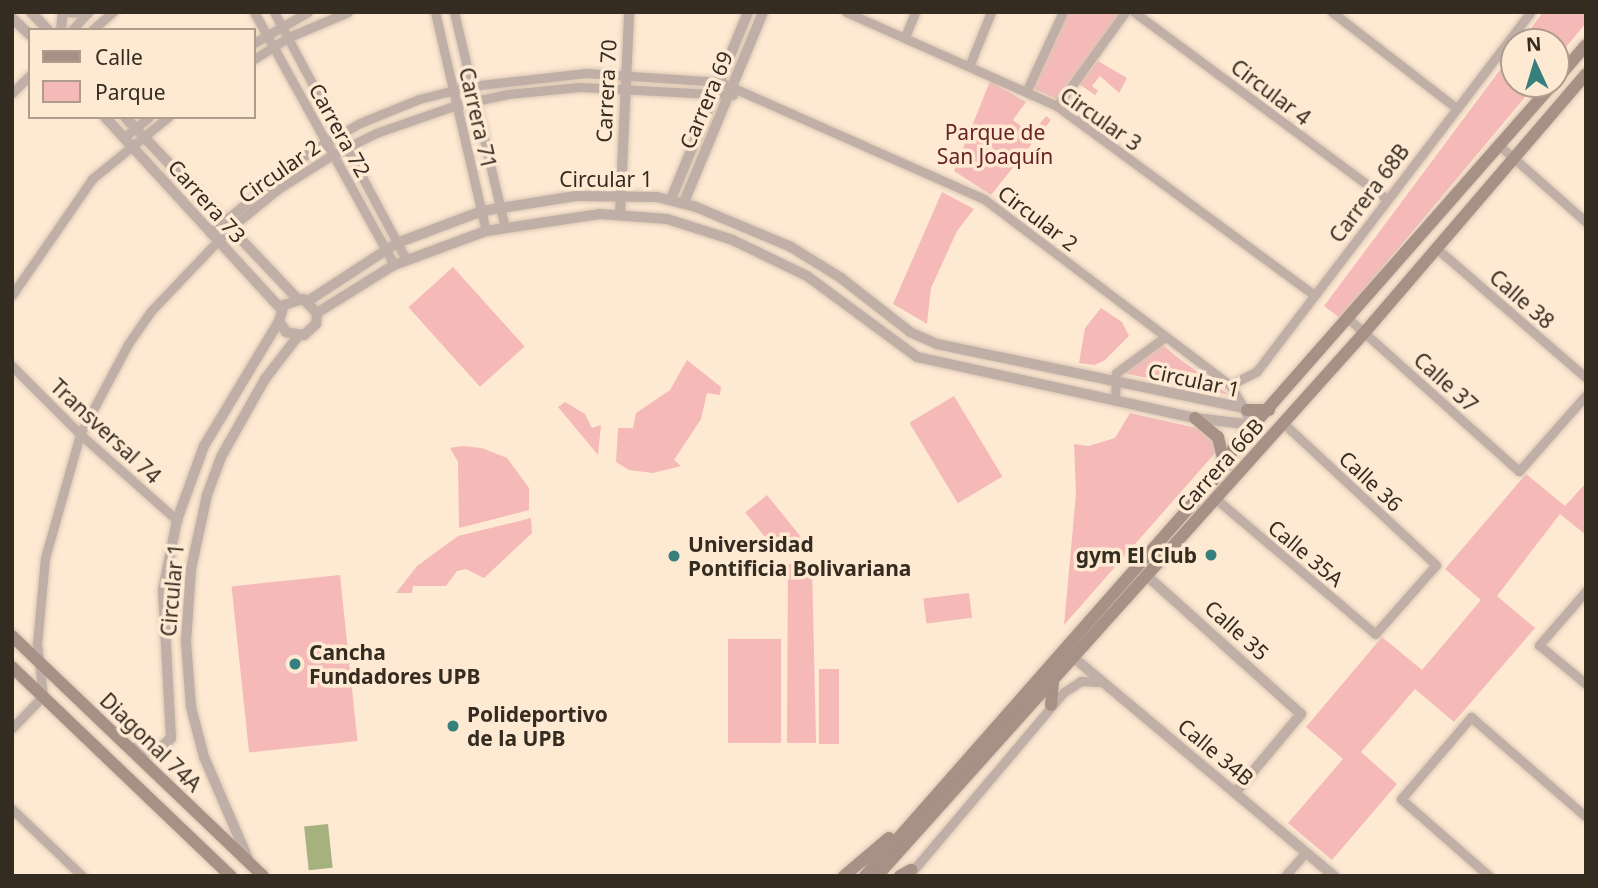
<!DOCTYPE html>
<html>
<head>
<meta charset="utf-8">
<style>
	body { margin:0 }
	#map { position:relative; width:1598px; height:888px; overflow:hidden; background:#fee9d3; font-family:"Noto Sans",sans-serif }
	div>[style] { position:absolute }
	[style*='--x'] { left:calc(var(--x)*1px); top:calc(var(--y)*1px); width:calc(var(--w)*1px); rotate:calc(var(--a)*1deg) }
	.green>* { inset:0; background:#f5bab8; transform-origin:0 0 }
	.water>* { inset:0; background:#a5b27e; transform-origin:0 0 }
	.roads { filter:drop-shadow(0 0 2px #dac7b3) drop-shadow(0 0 2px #dac7b3) }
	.minor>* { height:9px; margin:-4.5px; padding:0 4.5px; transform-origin:4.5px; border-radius:4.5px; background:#bfafa7 }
	.tertiary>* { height:10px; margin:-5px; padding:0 5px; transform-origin:5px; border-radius:5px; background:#bfafa7 }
	.secondary>* { height:12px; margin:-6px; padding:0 6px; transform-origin:6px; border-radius:6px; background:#a79086 }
	.dots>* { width:19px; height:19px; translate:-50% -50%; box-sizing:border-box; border:4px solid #fee9d3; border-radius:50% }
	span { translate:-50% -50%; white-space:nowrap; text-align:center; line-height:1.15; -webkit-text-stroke:7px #fee9d3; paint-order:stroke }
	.street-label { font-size:21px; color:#352c21 }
	.park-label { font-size:21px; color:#692226 }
	.poi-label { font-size:21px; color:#352c21; font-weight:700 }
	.left { translate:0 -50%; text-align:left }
	.right { translate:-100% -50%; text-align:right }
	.frame { position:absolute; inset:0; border:14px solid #352c21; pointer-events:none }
	.legend { position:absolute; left:28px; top:28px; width:228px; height:91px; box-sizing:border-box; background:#fee9d3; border:2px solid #ae9d8c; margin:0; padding:9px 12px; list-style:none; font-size:21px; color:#352c21 }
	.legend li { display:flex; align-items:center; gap:14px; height:35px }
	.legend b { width:35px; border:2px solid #ae9d8c }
	.north { position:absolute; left:1500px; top:28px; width:70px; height:70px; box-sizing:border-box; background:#fee9d3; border:2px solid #ae9d8c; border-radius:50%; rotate:356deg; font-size:19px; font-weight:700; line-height:28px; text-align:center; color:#352c21 }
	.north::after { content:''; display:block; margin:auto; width:24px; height:32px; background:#377f7d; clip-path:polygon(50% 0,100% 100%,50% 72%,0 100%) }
</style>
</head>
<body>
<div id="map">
	<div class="green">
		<div style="clip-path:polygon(1067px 12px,1120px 12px,1057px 99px,1031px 88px)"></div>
		<div style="clip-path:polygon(1543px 12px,1586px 12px,1586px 23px,1556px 59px,1556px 42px,1521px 42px)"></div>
		<div style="clip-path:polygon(1514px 51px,1514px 84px,1536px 84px,1340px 318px,1324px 306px)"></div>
		<div style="clip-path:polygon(1098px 61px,1127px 78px,1119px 93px,1100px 76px,1092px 86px,1098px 91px,1095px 95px,1079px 84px)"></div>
		<div style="clip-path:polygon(990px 81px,1026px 102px,1013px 120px,1031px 134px,1046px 116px,1051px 120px,991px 195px,954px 171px)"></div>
		<div style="clip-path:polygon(942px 192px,974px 209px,957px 231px,931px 288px,927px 324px,893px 304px)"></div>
		<div style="left:453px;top:267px;width:107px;height:60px;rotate:48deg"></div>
		<div style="clip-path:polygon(1101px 308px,1122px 322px,1129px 336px,1105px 360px,1095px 365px,1079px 363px,1085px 328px)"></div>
		<div style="clip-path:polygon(1163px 345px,1177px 357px,1229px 395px,1123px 373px)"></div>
		<div style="clip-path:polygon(687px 360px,721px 387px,720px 395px,707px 393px,701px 419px,674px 460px,681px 466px,653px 473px,629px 470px,616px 462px,618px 428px,633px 428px,636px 413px,670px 390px)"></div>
		<div style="left:954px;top:396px;width:94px;height:52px;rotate:59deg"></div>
		<div style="clip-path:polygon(565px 402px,585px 414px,592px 428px,601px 425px,598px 455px,558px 407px)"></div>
		<div style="clip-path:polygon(1130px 413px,1201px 429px,1213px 440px,1216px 452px,1064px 625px,1076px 494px,1074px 444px,1089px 446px,1115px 438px)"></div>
		<div style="clip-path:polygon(462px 446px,482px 448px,507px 458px,529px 488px,529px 510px,459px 528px,458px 462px,450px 448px)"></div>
		<div style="clip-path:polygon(1526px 474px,1565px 506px,1586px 483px,1586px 535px,1560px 514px,1497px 596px,1535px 628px,1454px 722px,1415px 689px,1361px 752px,1397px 784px,1332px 860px,1288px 823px,1343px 759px,1306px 727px,1382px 637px,1422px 670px,1481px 600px,1445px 569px)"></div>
		<div style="left:767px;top:495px;width:53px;height:28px;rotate:51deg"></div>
		<div style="clip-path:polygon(531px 518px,532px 533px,484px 578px,466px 569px,457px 571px,446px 586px,413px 586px,412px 593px,396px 593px,417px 566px,458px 536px)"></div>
		<div style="clip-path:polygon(788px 564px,812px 565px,816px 743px,787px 743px)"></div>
		<div style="left:340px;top:575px;width:167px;height:109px;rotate:84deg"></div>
		<div style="left:969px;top:593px;width:25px;height:46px;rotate:83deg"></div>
		<div style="left:728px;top:639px;width:53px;height:104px"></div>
		<div style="left:819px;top:669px;width:20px;height:75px"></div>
	</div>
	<div class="water">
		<div style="left:328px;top:824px;width:44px;height:24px;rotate:84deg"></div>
	</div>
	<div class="roads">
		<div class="minor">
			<div style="--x:254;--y:12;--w:289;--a:61"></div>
			<div style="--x:274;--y:12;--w:280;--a:61.9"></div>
			<div style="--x:435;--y:12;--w:225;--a:76.9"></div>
			<div style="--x:454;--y:12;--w:221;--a:76.7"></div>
			<div style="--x:846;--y:12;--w:231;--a:24"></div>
			<div style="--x:1057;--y:106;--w:318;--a:36.3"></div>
			<div style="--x:1134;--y:12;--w:315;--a:36.5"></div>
			<div style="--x:1332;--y:12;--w:157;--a:37.7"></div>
			<div style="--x:72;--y:30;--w:24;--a:-48"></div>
			<div style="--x:92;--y:30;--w:28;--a:-41"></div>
			<div style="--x:905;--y:37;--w:27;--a:-68"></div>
			<div style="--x:254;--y:43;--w:62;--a:-29.9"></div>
			<div style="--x:254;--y:59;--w:41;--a:-32.2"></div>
			<div style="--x:289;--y:37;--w:64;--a:-23"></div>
			<div style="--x:970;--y:64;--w:56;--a:-68"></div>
			<div style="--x:1026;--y:92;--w:88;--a:-65.2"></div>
			<div style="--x:12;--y:93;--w:25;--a:-45"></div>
			<div style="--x:1057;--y:106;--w:116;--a:-54.1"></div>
			<div style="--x:123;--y:138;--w:33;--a:-39"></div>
			<div style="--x:1500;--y:146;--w:115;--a:41.5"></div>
			<div style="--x:210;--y:233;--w:117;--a:-39.8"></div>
			<div style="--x:300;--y:158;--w:69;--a:-30.3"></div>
			<div style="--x:360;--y:123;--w:64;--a:-22.1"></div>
			<div style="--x:419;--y:99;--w:54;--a:-14"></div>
			<div style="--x:471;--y:86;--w:116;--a:-6.4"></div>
			<div style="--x:586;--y:73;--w:134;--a:3.8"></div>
			<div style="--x:720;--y:82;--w:289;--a:23.9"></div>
			<div style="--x:984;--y:199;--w:308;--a:37.1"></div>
			<div style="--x:1230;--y:385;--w:27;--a:59"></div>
			<div style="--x:1435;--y:247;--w:200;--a:40.9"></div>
			<div style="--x:12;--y:295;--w:141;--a:-55.4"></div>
			<div style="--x:92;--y:179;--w:98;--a:-39.2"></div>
			<div style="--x:1350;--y:320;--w:227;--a:41.8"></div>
			<div style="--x:1519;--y:471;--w:101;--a:-48.6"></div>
			<div style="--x:12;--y:366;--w:96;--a:45"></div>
			<div style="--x:80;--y:434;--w:130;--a:41.6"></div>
			<div style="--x:1230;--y:385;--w:30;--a:-27"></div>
			<div style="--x:1257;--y:371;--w:451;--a:-52.7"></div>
			<div style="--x:1115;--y:401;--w:28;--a:-88"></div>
			<div style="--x:1116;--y:373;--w:61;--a:-36.3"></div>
			<div style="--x:1216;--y:499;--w:209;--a:40.3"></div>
			<div style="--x:1375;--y:634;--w:92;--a:-48.5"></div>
			<div style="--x:1436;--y:565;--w:209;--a:-137.1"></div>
			<div style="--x:1586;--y:591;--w:72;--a:131"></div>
			<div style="--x:1539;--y:645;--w:61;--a:39.7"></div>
			<div style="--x:12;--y:728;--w:45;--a:-45.9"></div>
			<div style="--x:43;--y:696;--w:52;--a:-96.6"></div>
			<div style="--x:37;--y:644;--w:86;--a:-84.7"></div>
			<div style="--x:45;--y:558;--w:129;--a:-74.2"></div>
			<div style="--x:80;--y:434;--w:102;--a:-61.9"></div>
			<div style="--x:128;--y:344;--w:40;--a:-55.1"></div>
			<div style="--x:151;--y:311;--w:113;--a:-46.4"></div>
			<div style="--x:229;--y:229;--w:63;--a:-39.2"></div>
			<div style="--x:278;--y:189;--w:66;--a:-32"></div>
			<div style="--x:334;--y:154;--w:47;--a:-26.6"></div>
			<div style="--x:376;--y:133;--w:86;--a:-19.1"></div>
			<div style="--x:457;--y:105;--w:52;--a:-12.2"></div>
			<div style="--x:508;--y:94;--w:72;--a:-5.6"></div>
			<div style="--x:580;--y:87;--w:153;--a:3"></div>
			<div style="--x:12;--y:809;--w:97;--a:43.7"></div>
			<div style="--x:910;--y:874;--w:238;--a:-49.8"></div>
			<div style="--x:1064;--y:692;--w:20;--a:-33"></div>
			<div style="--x:1081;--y:681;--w:22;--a:3"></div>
			<div style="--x:1285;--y:876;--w:32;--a:-49"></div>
			<div style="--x:1489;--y:876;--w:117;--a:-138.8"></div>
			<div style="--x:1401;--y:799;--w:108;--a:-49.5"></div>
			<div style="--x:1471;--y:717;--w:152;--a:41"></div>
		</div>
		<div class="tertiary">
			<div style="--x:31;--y:12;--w:25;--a:47"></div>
			<div style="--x:67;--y:12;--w:21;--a:3"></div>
			<div style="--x:12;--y:18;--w:25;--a:43"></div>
			<div style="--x:61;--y:30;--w:18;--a:-84"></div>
			<div style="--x:105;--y:117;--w:260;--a:47.5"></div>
			<div style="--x:125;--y:117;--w:250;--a:46.5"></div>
			<div style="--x:671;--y:199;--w:202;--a:-67.6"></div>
			<div style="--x:684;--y:202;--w:206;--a:-67.4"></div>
			<div style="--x:620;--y:214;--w:202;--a:-87.4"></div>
			<div style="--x:308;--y:301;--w:106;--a:-33.1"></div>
			<div style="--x:397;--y:243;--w:91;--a:-20.6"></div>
			<div style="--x:482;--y:211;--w:95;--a:-9.1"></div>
			<div style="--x:576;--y:196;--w:81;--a:0.7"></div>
			<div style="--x:657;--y:197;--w:40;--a:14.4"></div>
			<div style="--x:696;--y:207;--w:103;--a:22.8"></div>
			<div style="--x:791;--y:247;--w:59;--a:31.8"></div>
			<div style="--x:841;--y:278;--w:88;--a:38"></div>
			<div style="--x:910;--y:332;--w:30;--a:24"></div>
			<div style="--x:937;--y:344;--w:314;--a:11.8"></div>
			<div style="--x:1244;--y:408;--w:19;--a:62"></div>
			<div style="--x:1253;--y:425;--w:58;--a:-173.1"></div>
			<div style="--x:1195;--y:418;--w:285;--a:-167.6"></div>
			<div style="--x:917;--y:357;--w:137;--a:-143.6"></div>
			<div style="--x:807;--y:276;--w:82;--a:-154.1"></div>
			<div style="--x:733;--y:240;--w:69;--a:-162.3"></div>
			<div style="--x:667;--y:219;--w:67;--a:-175.7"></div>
			<div style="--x:600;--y:214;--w:115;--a:171.5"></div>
			<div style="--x:486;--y:231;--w:98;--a:159.7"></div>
			<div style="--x:394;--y:265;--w:91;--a:148.1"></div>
			<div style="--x:1146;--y:575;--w:208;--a:41.9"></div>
			<div style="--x:1301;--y:714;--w:103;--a:129.9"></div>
			<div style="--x:1073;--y:657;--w:341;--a:40"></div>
			<div style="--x:129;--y:747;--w:27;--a:13"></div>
			<div style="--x:155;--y:753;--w:22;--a:-43"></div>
			<div style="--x:171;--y:738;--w:148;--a:-93.1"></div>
			<div style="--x:163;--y:590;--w:71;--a:-78.7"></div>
			<div style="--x:177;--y:520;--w:79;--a:-70"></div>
			<div style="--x:204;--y:446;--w:146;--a:-59"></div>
			<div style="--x:279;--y:321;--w:17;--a:-73"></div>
			<div style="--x:284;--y:305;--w:20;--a:-18"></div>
			<div style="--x:303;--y:299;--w:20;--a:45"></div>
			<div style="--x:317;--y:313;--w:11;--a:95"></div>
			<div style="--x:316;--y:324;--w:16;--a:137"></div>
			<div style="--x:304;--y:335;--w:18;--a:-171"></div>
			<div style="--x:286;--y:332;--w:13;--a:-122"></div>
			<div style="--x:249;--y:861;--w:113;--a:-113.4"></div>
			<div style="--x:204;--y:757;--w:52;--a:-104.6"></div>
			<div style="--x:191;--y:707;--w:65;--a:-94.4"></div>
			<div style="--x:186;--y:642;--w:73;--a:-86.1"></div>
			<div style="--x:191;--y:569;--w:76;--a:-77.8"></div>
			<div style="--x:207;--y:495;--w:40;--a:-69.8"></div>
			<div style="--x:221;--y:457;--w:90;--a:-60.6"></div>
			<div style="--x:265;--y:379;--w:54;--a:-52.5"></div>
		</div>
		<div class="secondary">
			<div style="--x:1556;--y:80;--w:46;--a:-49.4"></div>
			<div style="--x:1247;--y:410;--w:22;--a:0"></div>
			<div style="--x:1195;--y:418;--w:30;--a:40"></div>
			<div style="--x:1218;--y:437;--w:31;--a:77"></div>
			<div style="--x:12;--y:636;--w:347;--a:43.7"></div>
			<div style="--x:12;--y:667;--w:303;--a:43.7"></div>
			<div style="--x:1051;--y:705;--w:24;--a:-85"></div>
			<div style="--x:844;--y:876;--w:59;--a:-40.2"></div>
			<div style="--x:865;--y:876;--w:545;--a:-48.65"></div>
			<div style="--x:1225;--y:467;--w:22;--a:-66"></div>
			<div style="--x:1234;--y:447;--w:483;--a:-48.7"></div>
			<div style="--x:877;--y:876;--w:729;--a:-48.11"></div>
			<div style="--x:1364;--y:333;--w:341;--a:-49.4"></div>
			<div style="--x:900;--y:876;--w:13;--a:-29"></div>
		</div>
	</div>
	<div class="dots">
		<div style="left:1211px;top:555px;background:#377f7d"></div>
		<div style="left:674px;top:556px;background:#377f7d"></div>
		<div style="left:295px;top:664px;background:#377f7d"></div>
		<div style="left:453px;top:726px;background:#377f7d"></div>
	</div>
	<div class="street-label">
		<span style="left:606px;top:91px;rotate:-87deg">Carrera 70</span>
		<span style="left:1271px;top:92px;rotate:37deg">Circular 4</span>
		<span style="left:706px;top:100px;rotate:-67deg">Carrera 69</span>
		<span style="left:478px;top:118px;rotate:77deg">Carrera 71</span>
		<span style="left:1101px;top:119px;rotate:35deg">Circular 3</span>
		<span style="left:340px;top:130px;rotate:61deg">Carrera 72</span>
		<span style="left:279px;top:171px;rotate:-35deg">Circular 2</span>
		<span style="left:606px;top:179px">Circular 1</span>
		<span style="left:1369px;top:193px;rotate:-53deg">Carrera 68B</span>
		<span style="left:207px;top:201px;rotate:48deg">Carrera 73</span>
		<span style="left:1038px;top:218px;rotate:37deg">Circular 2</span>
		<span style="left:1522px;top:299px;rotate:41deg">Calle 38</span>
		<span style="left:1194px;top:380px;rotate:12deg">Circular 1</span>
		<span style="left:1446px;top:382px;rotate:42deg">Calle 37</span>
		<span style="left:106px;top:431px;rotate:43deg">Transversal 74</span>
		<span style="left:1220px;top:465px;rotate:-48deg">Carrera 66B</span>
		<span style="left:1371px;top:481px;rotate:43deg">Calle 36</span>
		<span style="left:1306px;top:553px;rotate:40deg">Calle 35A</span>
		<span style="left:172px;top:590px;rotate:-85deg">Circular 1</span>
		<span style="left:1237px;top:630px;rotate:42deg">Calle 35</span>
		<span style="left:151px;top:742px;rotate:44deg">Diagonal 74A</span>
		<span style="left:1216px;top:752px;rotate:40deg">Calle 34B</span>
	</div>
	<div class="park-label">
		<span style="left:995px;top:144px">Parque de<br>San Joaquín</span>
	</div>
	<div class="poi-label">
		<span class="left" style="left:688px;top:556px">Universidad<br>Pontificia Bolivariana</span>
		<span class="right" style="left:1197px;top:555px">gym El Club</span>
		<span class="left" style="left:309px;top:664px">Cancha<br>Fundadores UPB</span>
		<span class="left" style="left:467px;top:726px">Polideportivo<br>de la UPB</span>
	</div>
	<div class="frame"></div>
	<ul class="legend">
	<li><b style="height:9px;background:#a79086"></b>Calle</li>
	<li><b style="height:19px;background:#f5bab8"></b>Parque</li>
	</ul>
	<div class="north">N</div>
</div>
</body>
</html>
